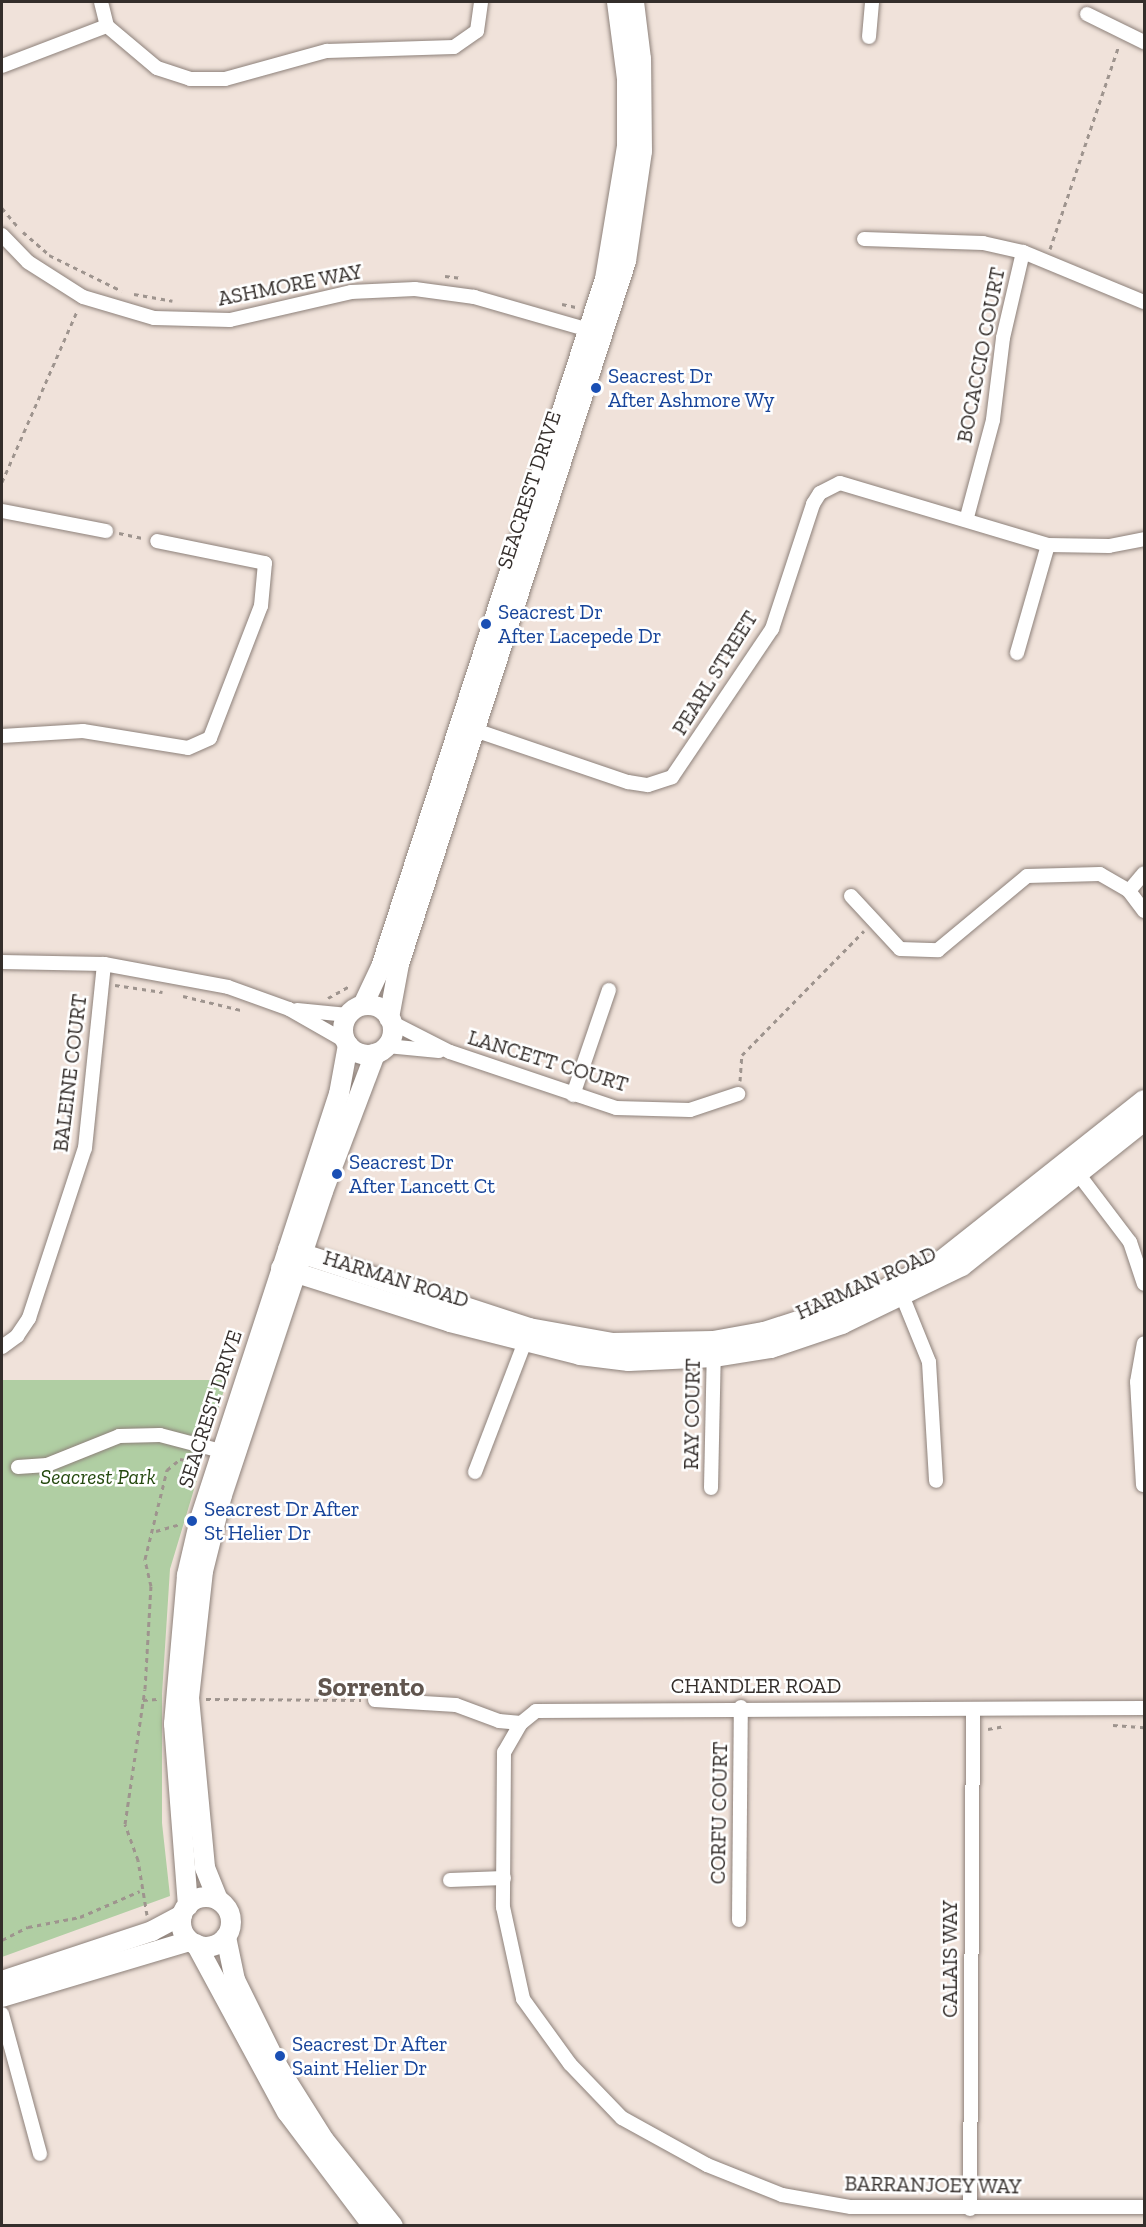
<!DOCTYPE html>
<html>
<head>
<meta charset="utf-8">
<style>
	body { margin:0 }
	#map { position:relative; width:1146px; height:2227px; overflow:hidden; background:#f0e2da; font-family:"Zilla Slab",serif }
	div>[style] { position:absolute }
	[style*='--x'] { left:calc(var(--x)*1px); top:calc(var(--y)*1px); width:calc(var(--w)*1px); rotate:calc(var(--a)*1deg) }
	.green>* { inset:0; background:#b0cea3 }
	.path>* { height:3px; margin-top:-1.5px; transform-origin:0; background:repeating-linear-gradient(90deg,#9e948e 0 4.5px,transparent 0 9px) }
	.roads { filter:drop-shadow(0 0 2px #8d817a) drop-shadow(0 0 2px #8d817a) }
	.street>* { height:14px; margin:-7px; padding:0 7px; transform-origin:7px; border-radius:7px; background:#fff }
	.secondary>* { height:20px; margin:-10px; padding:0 10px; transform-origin:10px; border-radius:10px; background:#fff }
	.secondary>.ring { margin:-10px; padding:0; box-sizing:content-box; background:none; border:20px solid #fff; border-radius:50% }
	.dots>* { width:16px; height:16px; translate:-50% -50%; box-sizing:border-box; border:3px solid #fff; border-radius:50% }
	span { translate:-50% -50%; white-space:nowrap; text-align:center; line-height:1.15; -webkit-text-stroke:5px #fff; paint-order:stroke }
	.street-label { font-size:21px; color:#342e2b }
	.transit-label { font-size:21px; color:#164399 }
	.left { translate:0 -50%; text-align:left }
	.park-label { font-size:21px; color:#24490e; font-style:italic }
	.district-label { font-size:27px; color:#60554e; font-weight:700 }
	.frame { position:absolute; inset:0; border:3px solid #342e2b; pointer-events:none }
</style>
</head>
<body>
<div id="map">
	<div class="green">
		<div style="clip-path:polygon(2px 1380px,227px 1380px,170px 1569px,162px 1694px,162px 1823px,170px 1896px,2px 1957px)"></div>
	</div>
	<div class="path">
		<div style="--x:2;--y:208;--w:25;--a:50"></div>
		<div style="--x:23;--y:232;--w:35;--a:41"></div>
		<div style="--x:49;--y:255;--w:81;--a:26.3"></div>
		<div style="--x:1050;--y:249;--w:215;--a:-71.3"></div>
		<div style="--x:445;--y:276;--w:17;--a:7"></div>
		<div style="--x:134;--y:294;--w:39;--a:10"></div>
		<div style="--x:217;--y:303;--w:54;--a:-10.7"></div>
		<div style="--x:562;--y:304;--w:14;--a:12"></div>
		<div style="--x:2;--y:482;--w:187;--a:-66.3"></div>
		<div style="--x:119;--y:533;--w:24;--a:12"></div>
		<div style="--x:115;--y:985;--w:48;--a:8.5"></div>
		<div style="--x:183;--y:996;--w:60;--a:13.6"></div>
		<div style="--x:328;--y:998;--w:26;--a:-29"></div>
		<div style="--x:740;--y:1081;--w:26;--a:-86"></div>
		<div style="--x:742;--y:1055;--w:174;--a:-45.5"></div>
		<div style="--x:156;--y:1531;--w:25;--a:-16"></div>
		<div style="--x:206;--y:1699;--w:155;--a:0.4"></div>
		<div style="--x:143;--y:1700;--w:14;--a:-4"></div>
		<div style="--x:1113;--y:1725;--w:31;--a:4"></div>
		<div style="--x:988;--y:1729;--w:17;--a:-10"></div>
		<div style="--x:147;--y:1915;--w:56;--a:-99.3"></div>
		<div style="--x:138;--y:1860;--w:38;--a:-110"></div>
		<div style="--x:125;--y:1824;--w:136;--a:-81.6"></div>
		<div style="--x:145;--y:1689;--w:103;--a:-86.7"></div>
		<div style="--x:151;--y:1586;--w:28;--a:-103"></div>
		<div style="--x:145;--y:1559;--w:92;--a:-76.1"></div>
		<div style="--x:167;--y:1470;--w:17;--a:-40"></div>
		<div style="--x:180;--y:1459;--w:15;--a:11"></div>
		<div style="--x:2;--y:1940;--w:29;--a:-27"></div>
		<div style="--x:28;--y:1927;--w:53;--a:-10.9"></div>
		<div style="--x:80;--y:1917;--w:65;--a:-23.4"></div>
	</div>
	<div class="roads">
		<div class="street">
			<div style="--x:101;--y:2;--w:25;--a:76"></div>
			<div style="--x:1087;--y:14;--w:64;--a:26.2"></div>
			<div style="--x:869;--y:37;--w:35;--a:-85"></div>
			<div style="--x:2;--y:66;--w:112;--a:-20.9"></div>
			<div style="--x:107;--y:26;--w:65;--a:40"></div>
			<div style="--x:157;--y:68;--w:35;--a:18"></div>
			<div style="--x:190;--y:79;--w:35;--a:0"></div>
			<div style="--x:225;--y:79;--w:106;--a:-15.4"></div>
			<div style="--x:327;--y:51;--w:127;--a:-1.8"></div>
			<div style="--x:454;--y:47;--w:28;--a:-35"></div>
			<div style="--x:477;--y:31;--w:29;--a:-82"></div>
			<div style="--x:2;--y:235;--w:37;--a:46"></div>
			<div style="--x:28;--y:262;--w:65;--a:32.5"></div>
			<div style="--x:83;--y:297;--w:74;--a:16.5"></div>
			<div style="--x:154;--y:318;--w:76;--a:1.5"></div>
			<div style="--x:230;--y:320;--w:124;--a:-13"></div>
			<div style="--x:351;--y:292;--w:64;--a:-2.7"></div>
			<div style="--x:415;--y:289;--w:60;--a:7.7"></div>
			<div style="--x:474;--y:297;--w:127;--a:16"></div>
			<div style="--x:864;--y:239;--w:119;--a:1.9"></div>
			<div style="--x:983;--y:243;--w:41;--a:12.7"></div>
			<div style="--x:1023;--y:252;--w:88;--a:103.1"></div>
			<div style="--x:1003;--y:338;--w:83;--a:97"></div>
			<div style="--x:993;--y:420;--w:100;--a:105"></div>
			<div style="--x:1023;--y:252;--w:131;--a:22.5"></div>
			<div style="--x:2;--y:511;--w:106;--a:10.9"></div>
			<div style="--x:1017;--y:653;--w:112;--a:-74"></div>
			<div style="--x:466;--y:727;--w:171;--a:18.8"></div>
			<div style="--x:628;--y:782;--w:20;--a:9"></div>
			<div style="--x:648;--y:785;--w:25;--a:-18"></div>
			<div style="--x:672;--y:777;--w:179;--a:-56"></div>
			<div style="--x:772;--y:629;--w:132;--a:-71.8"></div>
			<div style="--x:813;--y:504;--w:13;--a:-58"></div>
			<div style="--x:820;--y:493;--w:22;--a:-27"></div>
			<div style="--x:840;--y:483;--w:217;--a:16.6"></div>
			<div style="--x:1048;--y:545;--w:61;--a:0.9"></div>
			<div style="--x:1109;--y:546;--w:36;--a:-11"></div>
			<div style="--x:2;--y:736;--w:81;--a:-3.5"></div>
			<div style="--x:83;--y:731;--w:106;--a:9.2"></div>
			<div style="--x:188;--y:748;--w:24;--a:-24"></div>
			<div style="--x:210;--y:738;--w:142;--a:-68.9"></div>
			<div style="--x:261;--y:606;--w:43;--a:-84.7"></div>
			<div style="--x:265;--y:563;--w:110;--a:-168.5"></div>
			<div style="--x:1129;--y:891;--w:23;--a:-50"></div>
			<div style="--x:851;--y:896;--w:72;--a:47.2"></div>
			<div style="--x:900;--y:949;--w:38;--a:2"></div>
			<div style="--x:938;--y:950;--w:116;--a:-39.7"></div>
			<div style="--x:1027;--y:876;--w:73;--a:-1.6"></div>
			<div style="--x:1100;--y:874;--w:34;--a:30"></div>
			<div style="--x:1129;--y:891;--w:25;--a:53"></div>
			<div style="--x:2;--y:962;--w:102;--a:1.1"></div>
			<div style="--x:104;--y:964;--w:126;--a:10.5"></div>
			<div style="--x:228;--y:987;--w:65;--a:19.8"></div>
			<div style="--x:289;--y:1009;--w:64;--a:29.7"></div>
			<div style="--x:297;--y:1010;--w:51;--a:5.6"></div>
			<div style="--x:391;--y:1022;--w:66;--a:27"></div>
			<div style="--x:450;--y:1052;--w:175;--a:18.6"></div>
			<div style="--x:616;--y:1108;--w:74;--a:1.5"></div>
			<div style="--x:690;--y:1110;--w:51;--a:-18.4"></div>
			<div style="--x:387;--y:1046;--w:52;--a:5.5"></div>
			<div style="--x:573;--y:1095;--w:111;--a:-71.1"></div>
			<div style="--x:1073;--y:1167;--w:94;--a:52.8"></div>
			<div style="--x:1130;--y:1242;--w:44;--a:71.6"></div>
			<div style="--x:899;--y:1288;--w:80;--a:67.9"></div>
			<div style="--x:929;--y:1362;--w:119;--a:86.6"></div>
			<div style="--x:2;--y:1347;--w:19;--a:-36"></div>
			<div style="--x:17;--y:1336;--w:22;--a:-56"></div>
			<div style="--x:29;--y:1318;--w:179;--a:-71.8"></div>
			<div style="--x:85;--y:1148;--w:185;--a:-84.1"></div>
			<div style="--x:18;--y:1467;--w:29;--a:-4"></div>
			<div style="--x:47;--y:1465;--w:78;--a:-21.9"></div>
			<div style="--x:119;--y:1436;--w:41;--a:-1.4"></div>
			<div style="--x:160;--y:1435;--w:63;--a:14.7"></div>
			<div style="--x:475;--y:1472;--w:148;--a:-69"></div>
			<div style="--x:1143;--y:1485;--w:103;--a:-93.3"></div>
			<div style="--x:1137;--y:1382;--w:39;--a:-80"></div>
			<div style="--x:711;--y:1488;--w:139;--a:-88.8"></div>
			<div style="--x:375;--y:1700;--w:81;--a:3.5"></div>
			<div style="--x:456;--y:1705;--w:46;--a:20.4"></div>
			<div style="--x:499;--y:1721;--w:22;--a:5"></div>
			<div style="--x:1144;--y:1708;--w:608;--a:179.72"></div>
			<div style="--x:536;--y:1711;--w:19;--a:141"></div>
			<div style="--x:521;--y:1723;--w:34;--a:120"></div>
			<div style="--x:504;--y:1752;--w:155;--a:90.4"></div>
			<div style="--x:503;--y:1907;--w:94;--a:77.7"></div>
			<div style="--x:523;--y:1999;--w:80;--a:54.1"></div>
			<div style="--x:570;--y:2064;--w:75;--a:46.1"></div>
			<div style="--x:622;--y:2118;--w:97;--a:28.9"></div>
			<div style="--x:707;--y:2165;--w:81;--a:21.8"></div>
			<div style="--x:782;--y:2195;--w:70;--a:9.9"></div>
			<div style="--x:851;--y:2207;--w:293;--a:0"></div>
			<div style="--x:450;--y:1880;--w:54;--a:-2.1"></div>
			<div style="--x:739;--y:1920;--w:213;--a:-89.5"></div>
			<div style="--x:2;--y:2014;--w:145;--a:74.8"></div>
			<div style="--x:970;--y:2209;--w:500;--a:-89.66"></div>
		</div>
		<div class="secondary">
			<div style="--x:363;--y:1005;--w:42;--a:-64.7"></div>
			<div style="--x:381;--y:967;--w:724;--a:-71.97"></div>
			<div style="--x:605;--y:279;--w:135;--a:-80.6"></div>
			<div style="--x:627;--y:146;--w:67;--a:-90"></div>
			<div style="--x:627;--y:79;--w:78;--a:-97.4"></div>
			<div class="ring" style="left:343px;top:1005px;width:30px;height:30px"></div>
			<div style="--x:389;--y:1018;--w:55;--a:-79.5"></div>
			<div style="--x:399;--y:964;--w:739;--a:-72.1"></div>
			<div style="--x:626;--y:261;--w:111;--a:-81.7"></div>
			<div style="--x:642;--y:151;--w:92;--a:-90.6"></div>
			<div style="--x:641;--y:59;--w:57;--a:-97"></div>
			<div style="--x:288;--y:1249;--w:254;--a:18.1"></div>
			<div style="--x:529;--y:1328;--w:84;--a:10.2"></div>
			<div style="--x:612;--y:1343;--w:101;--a:-1.1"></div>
			<div style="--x:713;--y:1341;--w:52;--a:-10"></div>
			<div style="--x:764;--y:1332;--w:107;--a:-17.9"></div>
			<div style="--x:866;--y:1299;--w:84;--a:-26.9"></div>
			<div style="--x:941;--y:1261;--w:259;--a:-38.4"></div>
			<div style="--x:281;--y:1268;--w:177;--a:17.7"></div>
			<div style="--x:450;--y:1322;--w:134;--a:14.2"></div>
			<div style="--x:580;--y:1355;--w:49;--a:7"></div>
			<div style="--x:629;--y:1361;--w:86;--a:-2.7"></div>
			<div style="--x:715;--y:1357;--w:57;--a:-9.1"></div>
			<div style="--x:771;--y:1348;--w:75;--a:-18.7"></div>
			<div style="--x:842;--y:1324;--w:133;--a:-25.8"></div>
			<div style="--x:962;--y:1266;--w:233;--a:-38.5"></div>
			<div class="ring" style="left:181px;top:1897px;width:30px;height:30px"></div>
			<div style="--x:218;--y:1900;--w:35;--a:-112"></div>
			<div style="--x:205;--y:1867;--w:170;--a:-95.4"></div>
			<div style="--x:189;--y:1698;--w:128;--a:-83.7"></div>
			<div style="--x:203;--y:1571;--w:78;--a:-76"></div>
			<div style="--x:222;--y:1495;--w:320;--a:-71.6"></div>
			<div style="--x:323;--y:1191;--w:147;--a:-69.2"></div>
			<div style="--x:188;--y:1906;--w:183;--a:-94.4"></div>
			<div style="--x:174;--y:1724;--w:150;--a:-85"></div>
			<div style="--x:187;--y:1575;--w:57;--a:-76.9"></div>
			<div style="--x:200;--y:1519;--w:447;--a:-71.9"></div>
			<div style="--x:339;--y:1094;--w:50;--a:-79.6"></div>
			<div style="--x:226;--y:1937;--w:44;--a:78.2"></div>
			<div style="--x:235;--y:1980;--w:97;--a:63.7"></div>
			<div style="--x:278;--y:2067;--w:86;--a:57.8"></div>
			<div style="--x:324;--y:2140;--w:110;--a:51.3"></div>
			<div style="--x:196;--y:1944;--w:191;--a:61.6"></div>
			<div style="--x:287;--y:2112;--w:143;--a:53"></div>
			<div style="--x:2;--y:1981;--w:158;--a:-18.4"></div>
			<div style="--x:152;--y:1931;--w:34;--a:-28"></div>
			<div style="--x:2;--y:1997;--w:196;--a:-16.6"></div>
		</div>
	</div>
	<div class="dots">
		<div style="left:596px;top:388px;background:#1a4fb4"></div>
		<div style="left:486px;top:624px;background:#1a4fb4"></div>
		<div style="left:337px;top:1174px;background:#1a4fb4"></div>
		<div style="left:192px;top:1521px;background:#1a4fb4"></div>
		<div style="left:280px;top:2056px;background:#1a4fb4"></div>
	</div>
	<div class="street-label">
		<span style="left:290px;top:285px;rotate:-11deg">ASHMORE WAY</span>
		<span style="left:981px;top:355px;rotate:-79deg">BOCACCIO COURT</span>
		<span style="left:529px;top:490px;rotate:-72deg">SEACREST DRIVE</span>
		<span style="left:715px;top:673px;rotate:-58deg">PEARL STREET</span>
		<span style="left:548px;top:1061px;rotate:17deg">LANCETT COURT</span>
		<span style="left:70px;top:1073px;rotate:-83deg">BALEINE COURT</span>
		<span style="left:396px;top:1279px;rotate:17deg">HARMAN ROAD</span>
		<span style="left:866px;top:1283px;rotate:-24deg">HARMAN ROAD</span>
		<span style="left:210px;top:1409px;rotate:-72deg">SEACREST DRIVE</span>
		<span style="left:692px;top:1414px;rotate:-89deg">RAY COURT</span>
		<span style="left:756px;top:1686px">CHANDLER ROAD</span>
		<span style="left:719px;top:1813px;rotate:-89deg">CORFU COURT</span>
		<span style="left:950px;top:1959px;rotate:-90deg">CALAIS WAY</span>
		<span style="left:933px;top:2185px;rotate:1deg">BARRANJOEY WAY</span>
	</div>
	<div class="transit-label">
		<span class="left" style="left:608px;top:388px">Seacrest Dr<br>After Ashmore Wy</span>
		<span class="left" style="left:498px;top:624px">Seacrest Dr<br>After Lacepede Dr</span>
		<span class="left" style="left:349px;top:1174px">Seacrest Dr<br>After Lancett Ct</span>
		<span class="left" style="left:204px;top:1521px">Seacrest Dr After<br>St Helier Dr</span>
		<span class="left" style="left:292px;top:2056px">Seacrest Dr After<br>Saint Helier Dr</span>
	</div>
	<div class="park-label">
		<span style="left:98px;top:1477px">Seacrest Park</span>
	</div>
	<div class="district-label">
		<span style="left:371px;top:1688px">Sorrento</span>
	</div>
	<div class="frame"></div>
</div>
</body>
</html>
